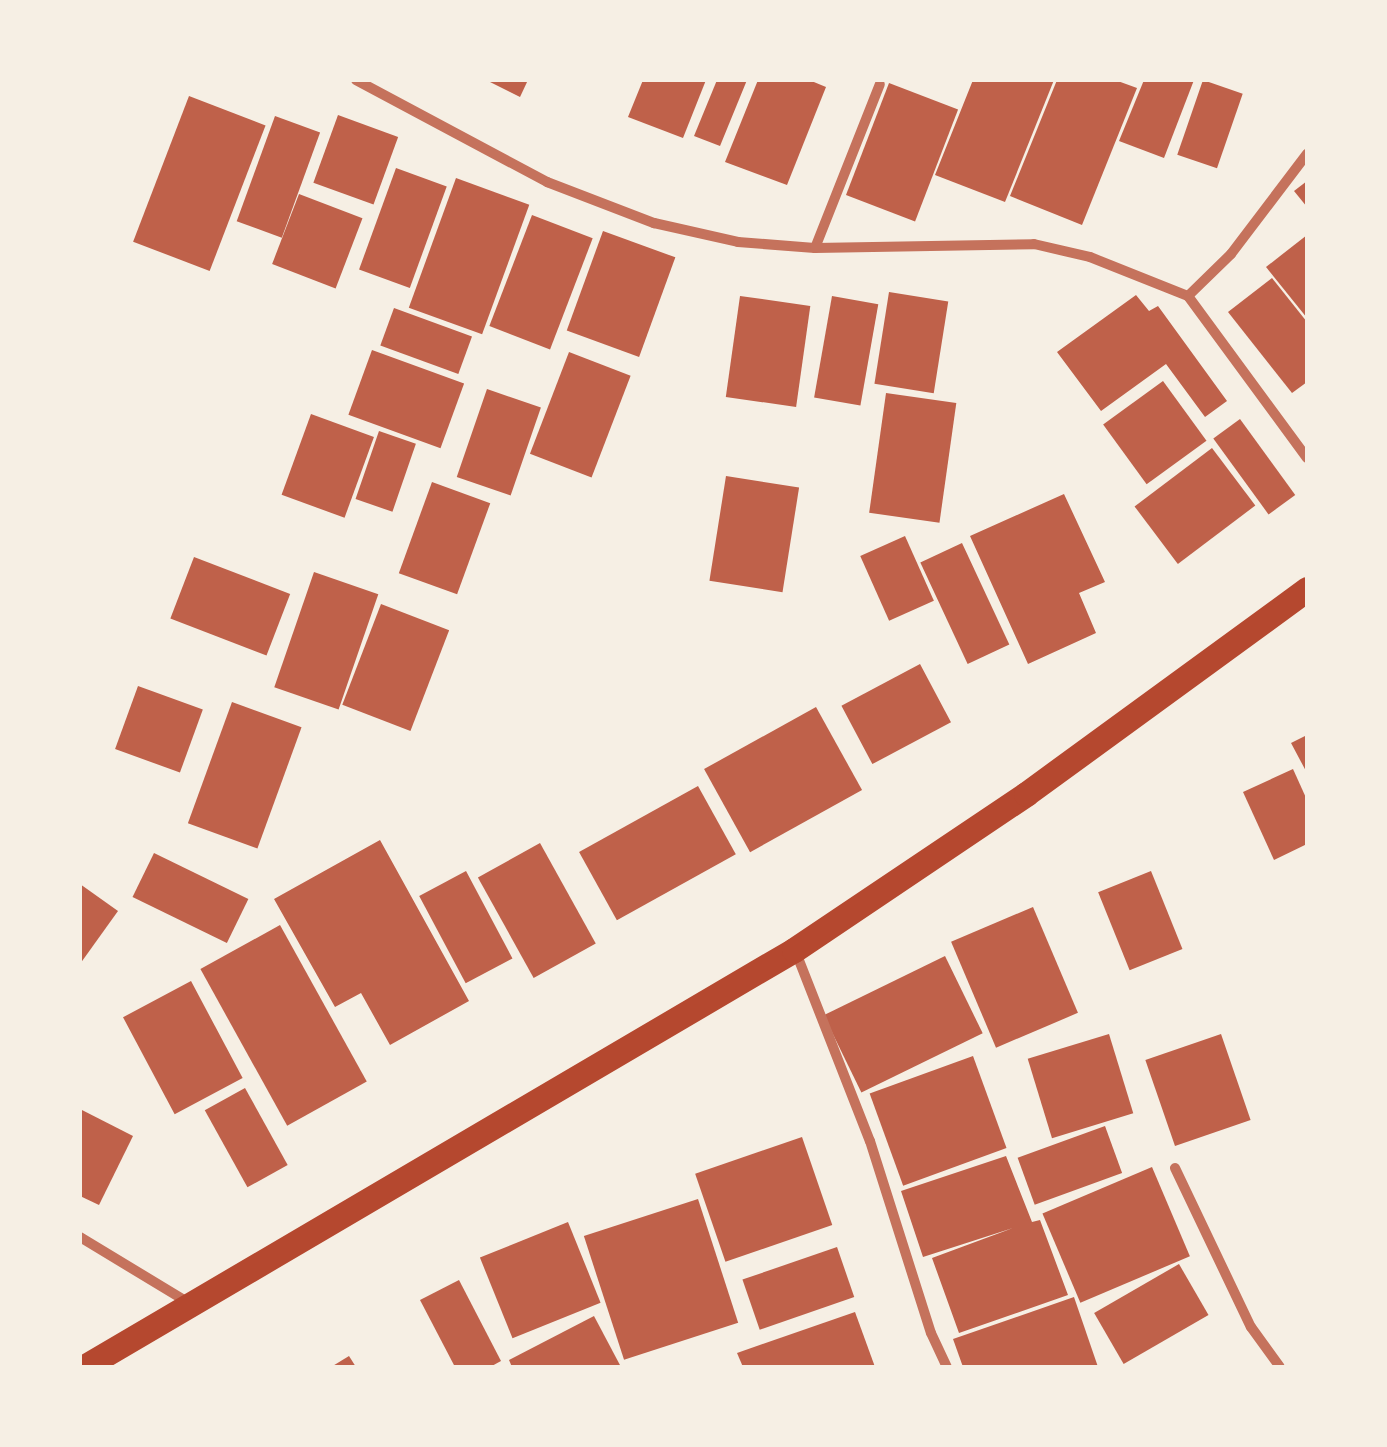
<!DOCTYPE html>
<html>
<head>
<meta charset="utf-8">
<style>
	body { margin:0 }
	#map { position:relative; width:1387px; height:1447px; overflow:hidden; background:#f6efe4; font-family:Inter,sans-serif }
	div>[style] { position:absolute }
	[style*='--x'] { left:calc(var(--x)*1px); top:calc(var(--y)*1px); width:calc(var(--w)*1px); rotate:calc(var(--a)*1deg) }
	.building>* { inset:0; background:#bf614a; transform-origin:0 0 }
	.minor>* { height:10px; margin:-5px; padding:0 5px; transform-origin:5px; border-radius:5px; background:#c5725c }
	.primary>* { height:25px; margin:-12.5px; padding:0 12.5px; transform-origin:12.5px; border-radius:12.5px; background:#b5482f }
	span { translate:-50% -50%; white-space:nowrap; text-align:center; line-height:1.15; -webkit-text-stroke:10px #f6efe4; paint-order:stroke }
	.frame { position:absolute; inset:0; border:82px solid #f6efe4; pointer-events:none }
</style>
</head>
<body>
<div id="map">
	<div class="building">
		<div style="clip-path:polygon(486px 80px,528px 80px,520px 97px)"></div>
		<div style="clip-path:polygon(643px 80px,706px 80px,683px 138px,628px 117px)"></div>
		<div style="clip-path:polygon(717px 80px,747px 80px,720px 146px,694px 136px)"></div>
		<div style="clip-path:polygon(758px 80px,809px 80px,826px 87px,787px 185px,725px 162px)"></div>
		<div style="clip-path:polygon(973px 80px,1054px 80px,1005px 202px,935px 175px)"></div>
		<div style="clip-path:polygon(1057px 80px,1115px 80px,1137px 88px,1082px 225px,1010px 196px)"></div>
		<div style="clip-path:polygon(1144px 80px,1194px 80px,1164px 158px,1119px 141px)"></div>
		<div style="left:1203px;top:80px;width:42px;height:79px;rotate:19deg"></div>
		<div style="left:889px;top:83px;width:74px;height:120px;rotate:21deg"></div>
		<div style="left:189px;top:96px;width:82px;height:156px;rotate:21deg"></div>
		<div style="left:338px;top:115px;width:64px;height:72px;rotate:20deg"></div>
		<div style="left:275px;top:116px;width:48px;height:112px;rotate:20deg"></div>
		<div style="left:396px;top:168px;width:54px;height:108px;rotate:20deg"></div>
		<div style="left:456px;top:178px;width:78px;height:138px;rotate:20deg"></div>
		<div style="clip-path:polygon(1307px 181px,1307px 207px,1294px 191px)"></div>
		<div style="left:299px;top:194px;width:68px;height:75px;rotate:21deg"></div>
		<div style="left:532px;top:215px;width:65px;height:119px;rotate:21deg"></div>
		<div style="left:603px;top:231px;width:77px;height:106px;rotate:20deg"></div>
		<div style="clip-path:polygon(1307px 235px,1307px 318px,1266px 267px)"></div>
		<div style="clip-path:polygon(1272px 278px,1307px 322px,1307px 382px,1292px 393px,1228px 312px)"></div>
		<div style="left:889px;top:292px;width:60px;height:93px;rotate:9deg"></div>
		<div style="clip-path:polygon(1136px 295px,1149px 311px,1158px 306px,1227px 401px,1205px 417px,1166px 364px,1101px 411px,1057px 352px)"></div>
		<div style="left:740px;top:296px;width:71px;height:102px;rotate:8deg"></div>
		<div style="left:832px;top:296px;width:47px;height:103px;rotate:10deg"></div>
		<div style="left:394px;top:308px;width:83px;height:40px;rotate:20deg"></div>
		<div style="left:372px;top:350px;width:98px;height:69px;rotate:20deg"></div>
		<div style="left:569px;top:352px;width:66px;height:109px;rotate:21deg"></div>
		<div style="left:1163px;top:381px;width:74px;height:74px;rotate:54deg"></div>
		<div style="left:487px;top:389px;width:57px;height:93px;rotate:19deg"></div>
		<div style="left:886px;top:393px;width:71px;height:121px;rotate:8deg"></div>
		<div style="left:311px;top:414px;width:67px;height:86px;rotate:20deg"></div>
		<div style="left:1240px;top:419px;width:94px;height:33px;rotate:54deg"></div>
		<div style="left:379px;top:431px;width:39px;height:72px;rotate:19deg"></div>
		<div style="left:1212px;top:448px;width:72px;height:97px;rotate:53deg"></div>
		<div style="left:726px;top:476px;width:74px;height:106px;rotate:9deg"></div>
		<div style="left:432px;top:482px;width:62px;height:97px;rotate:20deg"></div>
		<div style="clip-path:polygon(1064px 494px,1105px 582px,1079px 593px,1096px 633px,1028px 664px,970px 536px)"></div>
		<div style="left:905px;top:536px;width:71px;height:49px;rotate:66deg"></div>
		<div style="left:962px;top:543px;width:112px;height:46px;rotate:65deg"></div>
		<div style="left:194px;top:557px;width:103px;height:66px;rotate:21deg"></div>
		<div style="left:314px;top:572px;width:68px;height:122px;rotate:19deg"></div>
		<div style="left:381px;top:604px;width:73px;height:108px;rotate:21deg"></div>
		<div style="left:920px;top:664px;width:66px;height:89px;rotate:62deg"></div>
		<div style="left:138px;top:686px;width:69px;height:67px;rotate:20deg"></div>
		<div style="left:232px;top:702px;width:74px;height:129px;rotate:20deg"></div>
		<div style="left:816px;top:707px;width:95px;height:128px;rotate:61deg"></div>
		<div style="clip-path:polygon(1307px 735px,1307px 773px,1291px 743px)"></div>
		<div style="clip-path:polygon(1293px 769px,1307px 800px,1307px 844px,1274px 860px,1243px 792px)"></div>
		<div style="left:698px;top:786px;width:78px;height:136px;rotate:61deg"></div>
		<div style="clip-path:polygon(380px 840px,469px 1001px,390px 1045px,361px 993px,335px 1007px,274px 899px)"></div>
		<div style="left:540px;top:843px;width:115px;height:71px;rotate:61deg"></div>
		<div style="left:154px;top:853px;width:105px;height:49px;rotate:26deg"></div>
		<div style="left:466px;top:871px;width:99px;height:53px;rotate:62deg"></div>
		<div style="left:1151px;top:871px;width:84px;height:57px;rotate:68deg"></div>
		<div style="clip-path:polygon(80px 884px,118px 911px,80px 964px)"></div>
		<div style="left:1033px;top:907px;width:115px;height:89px;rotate:67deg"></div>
		<div style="left:280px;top:925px;width:179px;height:91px;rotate:61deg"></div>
		<div style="left:945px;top:956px;width:86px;height:135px;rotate:64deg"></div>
		<div style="left:191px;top:981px;width:110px;height:77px;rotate:62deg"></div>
		<div style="left:1109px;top:1034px;width:83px;height:85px;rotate:73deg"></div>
		<div style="left:1221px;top:1034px;width:91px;height:80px;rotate:71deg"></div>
		<div style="left:973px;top:1056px;width:98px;height:110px;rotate:70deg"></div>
		<div style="left:245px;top:1088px;width:88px;height:46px;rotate:61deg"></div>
		<div style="clip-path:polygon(80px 1109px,133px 1136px,99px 1205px,80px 1196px)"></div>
		<div style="left:1105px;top:1126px;width:50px;height:93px;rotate:70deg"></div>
		<div style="left:802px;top:1137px;width:93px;height:113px;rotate:71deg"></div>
		<div style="clip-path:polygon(1006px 1156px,1032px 1222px,1040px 1220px,1068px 1295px,959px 1333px,932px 1258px,1013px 1228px,923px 1257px,901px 1191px)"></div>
		<div style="left:1152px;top:1167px;width:97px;height:119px;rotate:67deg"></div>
		<div style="left:698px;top:1199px;width:130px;height:120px;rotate:72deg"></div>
		<div style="left:568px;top:1222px;width:87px;height:95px;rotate:68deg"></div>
		<div style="left:837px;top:1247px;width:53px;height:100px;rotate:71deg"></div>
		<div style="left:1179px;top:1264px;width:59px;height:98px;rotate:60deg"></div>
		<div style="clip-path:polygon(459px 1280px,501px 1361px,490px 1367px,455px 1367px,420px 1300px)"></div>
		<div style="clip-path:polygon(1074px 1297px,1098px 1367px,963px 1367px,953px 1339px)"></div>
		<div style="clip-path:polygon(855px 1312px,875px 1367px,743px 1367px,737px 1353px)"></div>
		<div style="clip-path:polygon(594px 1316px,621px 1367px,512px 1367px,509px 1360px)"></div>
		<div style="clip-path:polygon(349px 1356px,356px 1367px,331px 1367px)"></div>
	</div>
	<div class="minor">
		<div style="--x:356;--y:80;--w:217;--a:28.1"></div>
		<div style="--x:547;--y:182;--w:115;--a:21"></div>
		<div style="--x:654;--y:223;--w:86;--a:12.7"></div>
		<div style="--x:738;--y:242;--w:77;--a:4.5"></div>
		<div style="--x:815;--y:248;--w:219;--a:-1"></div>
		<div style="--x:1034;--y:244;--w:57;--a:13.1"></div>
		<div style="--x:1090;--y:257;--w:105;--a:21.7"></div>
		<div style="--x:1188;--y:296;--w:201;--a:53.7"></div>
		<div style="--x:815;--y:248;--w:176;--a:-68.4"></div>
		<div style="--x:1188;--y:296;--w:60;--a:-44.3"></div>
		<div style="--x:1231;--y:254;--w:126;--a:-52.8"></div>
		<div style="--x:795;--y:950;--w:205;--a:68.6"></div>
		<div style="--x:870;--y:1141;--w:201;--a:72.4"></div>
		<div style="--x:931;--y:1333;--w:38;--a:65"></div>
		<div style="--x:1175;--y:1168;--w:176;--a:64.5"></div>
		<div style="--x:1251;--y:1327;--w:49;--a:54.1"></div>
		<div style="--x:80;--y:1237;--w:127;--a:31.2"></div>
	</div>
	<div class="primary">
		<div style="--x:84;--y:1367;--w:823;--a:-30.43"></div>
		<div style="--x:794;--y:950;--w:280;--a:-33.9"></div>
		<div style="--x:1026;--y:794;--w:348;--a:-36.1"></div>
	</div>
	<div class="frame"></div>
</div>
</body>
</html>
